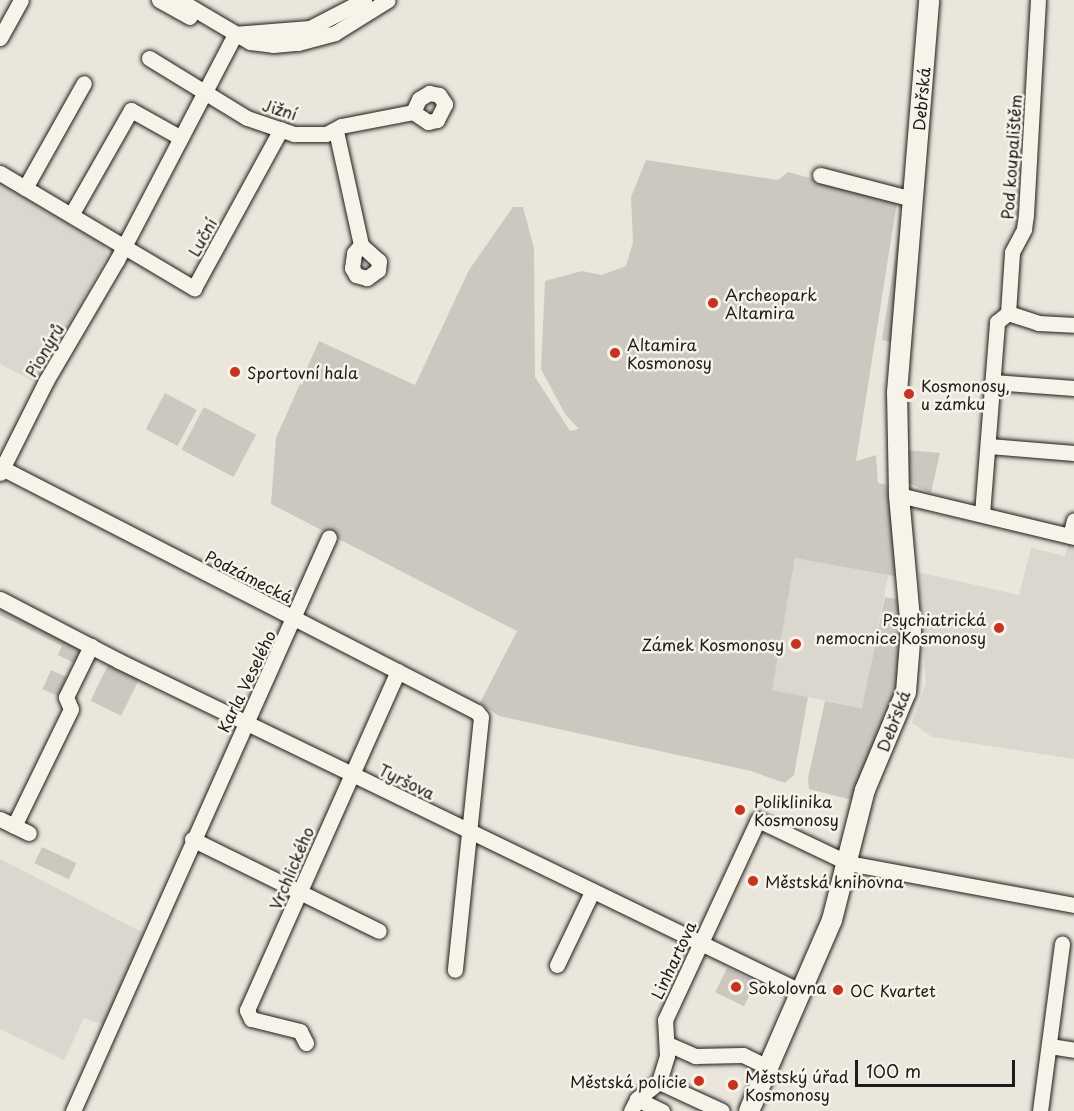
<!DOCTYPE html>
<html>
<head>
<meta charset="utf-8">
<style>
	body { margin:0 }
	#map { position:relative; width:1074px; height:1111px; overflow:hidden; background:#eae6dc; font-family:"Playpen Sans",sans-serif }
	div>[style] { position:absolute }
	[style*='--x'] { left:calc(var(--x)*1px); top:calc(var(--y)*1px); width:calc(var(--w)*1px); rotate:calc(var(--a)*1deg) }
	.built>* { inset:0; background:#dad7ce; transform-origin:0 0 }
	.green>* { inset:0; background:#ccc8c0; transform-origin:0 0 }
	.roads { filter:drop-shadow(0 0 2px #1c1c1c) drop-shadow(0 0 2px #1c1c1c) }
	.minor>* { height:15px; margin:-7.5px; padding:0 7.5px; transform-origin:7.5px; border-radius:7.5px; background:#f7f3e8 }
	.major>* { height:20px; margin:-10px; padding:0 10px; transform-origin:10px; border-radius:10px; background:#f7f3e8 }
	.dots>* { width:16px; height:16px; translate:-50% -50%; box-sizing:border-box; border:3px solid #f7f3e8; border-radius:50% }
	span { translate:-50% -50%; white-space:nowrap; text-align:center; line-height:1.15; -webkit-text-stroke:5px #f7f3e8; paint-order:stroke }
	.street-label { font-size:16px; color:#1c1c1c }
	.poi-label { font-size:16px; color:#1c1c1c }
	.left { translate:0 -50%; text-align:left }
	.right { translate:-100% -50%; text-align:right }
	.scale { position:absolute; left:855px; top:1060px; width:160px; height:27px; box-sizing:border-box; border:3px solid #1c1c1c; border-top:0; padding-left:8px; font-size:18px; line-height:21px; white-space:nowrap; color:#1c1c1c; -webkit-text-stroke:4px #f7f3e8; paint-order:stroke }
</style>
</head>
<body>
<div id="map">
	<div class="built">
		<div style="clip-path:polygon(0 183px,103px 244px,107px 255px,37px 383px,0 364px)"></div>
		<div style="clip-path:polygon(1069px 542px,1074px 543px,1074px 759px,932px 737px,912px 723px,926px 683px,918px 572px,1019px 595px,1031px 548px,1065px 556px)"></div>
		<div style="left:795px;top:557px;width:95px;height:135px;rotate:11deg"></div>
		<div style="clip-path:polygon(0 859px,144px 933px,104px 1025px,84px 1018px,64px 1060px,0 1029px)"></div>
	</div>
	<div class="green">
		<div style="clip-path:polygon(646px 160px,778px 180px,788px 172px,897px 202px,856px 461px,876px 455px,878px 483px,887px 485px,899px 577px,795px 558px,772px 690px,808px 697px,794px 775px,785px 783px,751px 771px,499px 716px,480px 703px,517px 631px,271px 504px,276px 438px,319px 341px,415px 385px,469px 270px,513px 207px,523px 207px,534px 248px,535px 377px,570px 431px,579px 429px,565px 414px,541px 369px,545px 281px,582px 271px,602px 275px,626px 266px,633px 242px,631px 197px)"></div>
		<div style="clip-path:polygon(902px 213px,891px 341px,890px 342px,882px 340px)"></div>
		<div style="left:165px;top:393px;width:36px;height:41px;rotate:28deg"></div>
		<div style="left:204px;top:407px;width:59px;height:48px;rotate:28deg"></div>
		<div style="clip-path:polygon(907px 450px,940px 453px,931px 493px,909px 483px)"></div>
		<div style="clip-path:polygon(885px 597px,901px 600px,905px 640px,900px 682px,856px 801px,809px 789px,808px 778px,825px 701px,862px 708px)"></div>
		<div style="clip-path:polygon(0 609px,76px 647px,79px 653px,74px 663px,58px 655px,62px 646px,0 615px)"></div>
		<div style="left:109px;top:663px;width:34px;height:42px;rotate:26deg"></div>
		<div style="left:51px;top:670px;width:17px;height:21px;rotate:24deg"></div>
		<div style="left:42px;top:847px;width:38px;height:18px;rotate:25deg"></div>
		<div style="left:727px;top:968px;width:32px;height:27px;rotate:26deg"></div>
	</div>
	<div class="roads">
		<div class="minor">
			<div style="--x:159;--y:0;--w:35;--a:29"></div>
			<div style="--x:179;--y:0;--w:82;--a:30.6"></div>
			<div style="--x:250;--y:42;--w:23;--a:7"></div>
			<div style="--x:273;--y:45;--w:25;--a:-5"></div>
			<div style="--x:298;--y:43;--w:38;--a:-15"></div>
			<div style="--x:335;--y:33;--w:62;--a:-31.9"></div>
			<div style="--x:234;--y:34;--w:76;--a:-4.5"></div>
			<div style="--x:310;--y:28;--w:61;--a:-27.4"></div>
			<div style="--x:0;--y:38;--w:43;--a:-61.1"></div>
			<div style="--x:149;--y:58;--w:115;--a:31.5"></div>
			<div style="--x:247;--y:118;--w:50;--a:18.8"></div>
			<div style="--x:294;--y:134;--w:32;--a:0"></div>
			<div style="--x:326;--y:134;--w:17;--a:-28"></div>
			<div style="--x:341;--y:126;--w:73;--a:-11"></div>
			<div style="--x:413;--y:112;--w:14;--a:-65"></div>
			<div style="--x:419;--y:99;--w:12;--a:-31"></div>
			<div style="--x:429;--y:93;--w:10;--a:11"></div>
			<div style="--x:439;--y:95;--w:11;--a:56"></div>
			<div style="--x:445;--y:104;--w:18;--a:117"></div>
			<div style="--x:437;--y:120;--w:9;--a:167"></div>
			<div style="--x:428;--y:122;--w:18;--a:-146"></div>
			<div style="--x:336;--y:131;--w:117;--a:77.6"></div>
			<div style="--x:361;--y:245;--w:24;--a:42"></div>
			<div style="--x:379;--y:261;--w:9;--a:96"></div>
			<div style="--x:378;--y:270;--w:14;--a:144"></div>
			<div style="--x:367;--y:278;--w:11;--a:-165"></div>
			<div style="--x:356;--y:275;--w:8;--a:-120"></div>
			<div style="--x:352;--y:268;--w:15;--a:-82"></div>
			<div style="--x:354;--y:253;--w:11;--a:-49"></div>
			<div style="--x:0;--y:173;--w:226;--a:30.7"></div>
			<div style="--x:194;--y:288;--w:181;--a:-61.3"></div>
			<div style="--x:820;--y:175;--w:96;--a:14.5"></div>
			<div style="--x:25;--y:188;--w:120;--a:-60.7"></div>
			<div style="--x:71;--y:215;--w:121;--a:-60.3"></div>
			<div style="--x:131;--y:110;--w:57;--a:29.2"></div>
			<div style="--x:1008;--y:313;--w:32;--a:18"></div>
			<div style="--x:1038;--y:323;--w:36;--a:3"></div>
			<div style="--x:993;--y:382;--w:81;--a:4.2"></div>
			<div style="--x:989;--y:446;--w:85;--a:4.7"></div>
			<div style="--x:0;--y:467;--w:536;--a:27.19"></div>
			<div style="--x:477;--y:712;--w:6;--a:51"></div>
			<div style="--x:481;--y:717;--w:254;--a:95.9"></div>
			<div style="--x:0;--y:473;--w:103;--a:-63.4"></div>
			<div style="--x:46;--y:381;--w:140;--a:-59.6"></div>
			<div style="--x:117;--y:260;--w:255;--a:-62.4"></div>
			<div style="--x:899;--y:495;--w:180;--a:13.5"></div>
			<div style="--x:982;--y:514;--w:193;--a:-85.5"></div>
			<div style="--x:997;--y:322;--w:14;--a:-39"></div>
			<div style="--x:1008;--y:313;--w:61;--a:-86.2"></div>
			<div style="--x:1012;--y:252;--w:26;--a:-62"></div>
			<div style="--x:1024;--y:229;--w:15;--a:-82"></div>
			<div style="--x:1026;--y:214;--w:214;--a:-86.8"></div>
			<div style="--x:1070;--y:536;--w:16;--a:-76"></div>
			<div style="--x:0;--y:599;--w:134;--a:27.5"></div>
			<div style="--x:119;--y:661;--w:759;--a:25.86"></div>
			<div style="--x:0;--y:819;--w:32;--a:26"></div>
			<div style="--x:14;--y:826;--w:130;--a:-64"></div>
			<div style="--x:71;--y:709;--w:13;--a:-113"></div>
			<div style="--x:66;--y:697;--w:57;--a:-63.9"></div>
			<div style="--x:192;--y:839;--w:208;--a:26.2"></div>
			<div style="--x:557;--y:965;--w:81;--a:-64.4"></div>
			<div style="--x:306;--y:1043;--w:13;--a:-117"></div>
			<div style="--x:300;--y:1031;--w:50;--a:-166.2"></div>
			<div style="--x:251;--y:1019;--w:10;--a:-114"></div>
			<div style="--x:247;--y:1010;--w:371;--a:-66"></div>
			<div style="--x:668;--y:1044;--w:30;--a:24"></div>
			<div style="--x:695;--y:1056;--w:48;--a:-1.2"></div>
			<div style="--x:743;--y:1055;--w:28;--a:26"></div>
			<div style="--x:1050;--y:1046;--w:24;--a:9"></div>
			<div style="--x:659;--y:1082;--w:69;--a:24.7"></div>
			<div style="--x:637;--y:1099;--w:28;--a:26"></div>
			<div style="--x:73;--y:1111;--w:628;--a:-65.96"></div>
			<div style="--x:631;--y:1111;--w:13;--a:-63"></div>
			<div style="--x:637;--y:1099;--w:28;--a:-38"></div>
			<div style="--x:659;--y:1082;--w:27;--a:-73"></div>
			<div style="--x:667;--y:1056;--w:36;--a:-93"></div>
			<div style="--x:665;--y:1020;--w:221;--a:-65.1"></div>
			<div style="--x:758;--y:820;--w:100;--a:25.5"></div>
			<div style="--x:848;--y:863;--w:230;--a:10.5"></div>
			<div style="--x:1040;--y:1111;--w:169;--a:-82.5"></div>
		</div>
		<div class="major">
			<div style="--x:749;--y:1111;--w:208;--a:-66.5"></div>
			<div style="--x:832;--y:920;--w:134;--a:-75.8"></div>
			<div style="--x:865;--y:790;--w:106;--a:-67.3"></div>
			<div style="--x:906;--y:692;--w:62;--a:-85.4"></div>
			<div style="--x:911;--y:630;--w:136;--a:-95.1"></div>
			<div style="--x:899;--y:495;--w:103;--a:-91.1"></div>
			<div style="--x:897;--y:392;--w:393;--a:-85.3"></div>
		</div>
	</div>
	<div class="dots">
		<div style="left:713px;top:303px;background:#c8321e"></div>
		<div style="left:615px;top:353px;background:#c8321e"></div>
		<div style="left:235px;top:372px;background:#c8321e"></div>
		<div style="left:909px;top:394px;background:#c8321e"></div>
		<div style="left:999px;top:628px;background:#c8321e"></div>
		<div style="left:796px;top:644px;background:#c8321e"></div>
		<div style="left:740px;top:810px;background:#c8321e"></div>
		<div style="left:753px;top:881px;background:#c8321e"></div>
		<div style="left:736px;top:987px;background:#c8321e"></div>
		<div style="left:838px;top:990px;background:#c8321e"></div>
		<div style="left:699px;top:1081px;background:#c8321e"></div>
		<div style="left:733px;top:1085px;background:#c8321e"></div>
	</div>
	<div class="street-label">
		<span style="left:921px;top:99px;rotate:-85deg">Debřská</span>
		<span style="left:280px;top:109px;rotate:17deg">Jižní</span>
		<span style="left:1011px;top:157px;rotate:-86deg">Pod koupalištěm</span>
		<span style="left:202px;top:237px;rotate:-61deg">Luční</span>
		<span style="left:44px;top:350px;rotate:-59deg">Pionýrů</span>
		<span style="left:249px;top:576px;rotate:27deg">Podzámecká</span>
		<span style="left:246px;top:681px;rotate:-64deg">Karla Veselého</span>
		<span style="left:893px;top:721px;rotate:-69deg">Debřská</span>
		<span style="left:407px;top:781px;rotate:26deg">Tyršova</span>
		<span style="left:291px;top:868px;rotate:-67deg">Vrchlického</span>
		<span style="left:673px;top:960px;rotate:-65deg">Linhartova</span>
	</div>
	<div class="poi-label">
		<span class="left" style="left:725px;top:303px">Archeopark<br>Altamira</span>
		<span class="left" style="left:627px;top:353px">Altamira<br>Kosmonosy</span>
		<span class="left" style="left:247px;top:372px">Sportovní hala</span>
		<span class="left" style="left:921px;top:394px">Kosmonosy,<br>u zámku</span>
		<span class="right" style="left:986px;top:628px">Psychiatrická<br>nemocnice Kosmonosy</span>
		<span class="right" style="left:784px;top:644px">Zámek Kosmonosy</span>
		<span class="left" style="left:754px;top:810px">Poliklinika<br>Kosmonosy</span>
		<span class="left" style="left:765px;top:881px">Městská knihovna</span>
		<span class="left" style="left:748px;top:987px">Sokolovna</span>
		<span class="left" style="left:850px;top:990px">OC Kvartet</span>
		<span class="left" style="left:745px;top:1085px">Městský úřad<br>Kosmonosy</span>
		<span class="right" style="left:687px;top:1081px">Městská policie</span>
	</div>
	<div class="scale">100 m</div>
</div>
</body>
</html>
